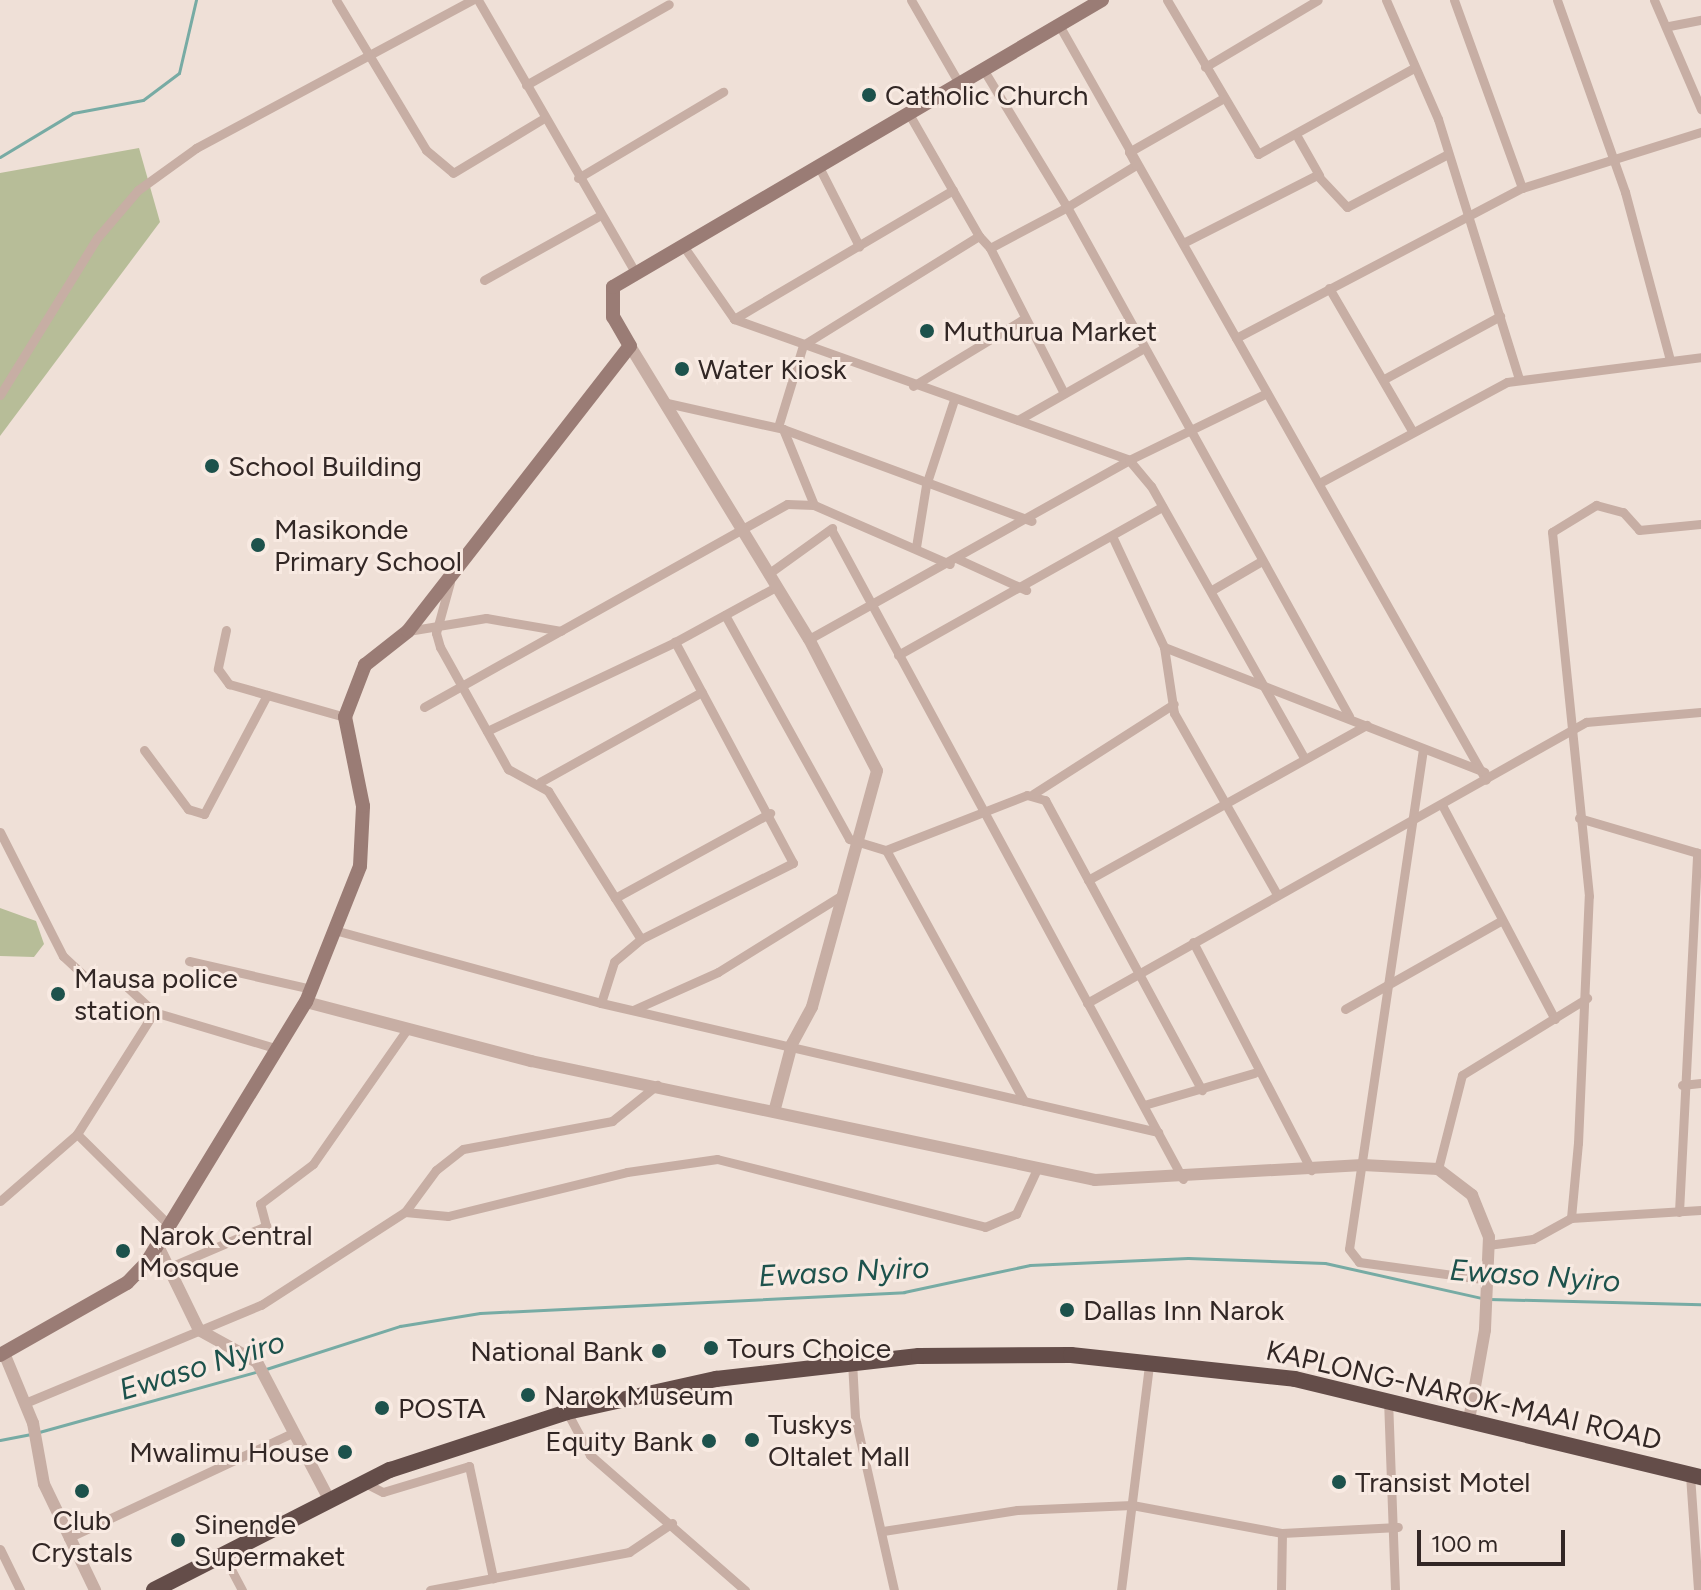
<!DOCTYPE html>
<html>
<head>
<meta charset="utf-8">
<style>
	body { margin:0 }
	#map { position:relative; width:1701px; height:1590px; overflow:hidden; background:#efe0d7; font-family:Figtree,sans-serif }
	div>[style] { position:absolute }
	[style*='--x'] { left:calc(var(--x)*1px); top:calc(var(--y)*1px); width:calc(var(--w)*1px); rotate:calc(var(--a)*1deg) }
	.green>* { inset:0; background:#b7bd98 }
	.stream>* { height:3px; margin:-1.5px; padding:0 1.5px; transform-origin:1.5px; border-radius:1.5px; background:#77aba4 }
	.minor>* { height:9px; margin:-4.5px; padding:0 4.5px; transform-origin:4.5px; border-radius:4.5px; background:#c7aea4 }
	.tertiary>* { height:12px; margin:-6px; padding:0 6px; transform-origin:6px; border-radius:6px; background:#c7aea4 }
	.secondary>* { height:14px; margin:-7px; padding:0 7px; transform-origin:7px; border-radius:7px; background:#9a7c75 }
	.trunk>* { height:16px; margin:-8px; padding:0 8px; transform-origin:8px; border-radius:8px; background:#644d49 }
	.dots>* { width:22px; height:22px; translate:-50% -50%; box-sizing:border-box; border:4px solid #f8eae2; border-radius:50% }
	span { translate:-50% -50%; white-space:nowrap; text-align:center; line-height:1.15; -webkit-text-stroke:6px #f8eae2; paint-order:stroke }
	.poi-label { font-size:28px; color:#322725 }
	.left { translate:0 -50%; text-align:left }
	.right { translate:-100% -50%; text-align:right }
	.street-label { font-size:28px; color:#322725 }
	.water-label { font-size:30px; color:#1d524c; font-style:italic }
	.scale { position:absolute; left:1417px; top:1530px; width:148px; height:36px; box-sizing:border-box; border:4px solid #322725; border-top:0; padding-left:10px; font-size:24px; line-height:28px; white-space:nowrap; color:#322725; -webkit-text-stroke:6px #f8eae2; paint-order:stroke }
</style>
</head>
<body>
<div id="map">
	<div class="green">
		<div style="clip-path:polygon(139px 148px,160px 222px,0 436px,0 173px)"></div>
		<div style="clip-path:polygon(0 908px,36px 921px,44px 944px,34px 957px,0 956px)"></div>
	</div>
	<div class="stream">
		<div style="--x:0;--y:157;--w:85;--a:-31.1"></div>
		<div style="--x:73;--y:113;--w:71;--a:-10.5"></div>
		<div style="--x:143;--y:100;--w:45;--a:-36.9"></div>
		<div style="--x:179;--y:73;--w:75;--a:-76.9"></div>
		<div style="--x:1489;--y:1299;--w:212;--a:1.4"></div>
		<div style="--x:266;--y:1369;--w:141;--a:-17.8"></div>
		<div style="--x:400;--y:1326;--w:81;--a:-9.2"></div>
		<div style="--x:480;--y:1313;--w:425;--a:-2.8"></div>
		<div style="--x:904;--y:1292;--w:129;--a:-12.1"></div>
		<div style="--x:1030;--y:1265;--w:158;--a:-2.5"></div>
		<div style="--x:1188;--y:1258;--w:137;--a:2.1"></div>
		<div style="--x:1325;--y:1263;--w:161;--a:12.6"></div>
		<div style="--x:39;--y:1432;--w:228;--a:-15.5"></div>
		<div style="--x:0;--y:1440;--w:33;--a:-11"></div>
	</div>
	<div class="minor">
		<div style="--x:336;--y:0;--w:175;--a:59"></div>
		<div style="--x:426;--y:150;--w:35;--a:40"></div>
		<div style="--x:453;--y:173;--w:106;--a:-31.1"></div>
		<div style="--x:478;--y:0;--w:314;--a:60"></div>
		<div style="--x:911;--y:0;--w:96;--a:60"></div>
		<div style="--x:1167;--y:0;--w:179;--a:59.4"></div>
		<div style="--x:1258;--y:154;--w:178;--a:-28.9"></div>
		<div style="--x:1386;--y:0;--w:130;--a:66.4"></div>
		<div style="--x:1438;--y:119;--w:272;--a:72.7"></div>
		<div style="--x:1454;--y:0;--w:200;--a:70.1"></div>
		<div style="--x:1557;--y:0;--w:204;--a:70.5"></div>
		<div style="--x:1625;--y:192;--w:174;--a:75"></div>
		<div style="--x:1654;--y:0;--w:119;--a:66.7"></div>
		<div style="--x:1059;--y:25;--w:867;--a:60.51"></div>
		<div style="--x:1669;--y:26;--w:33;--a:-11"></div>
		<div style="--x:1205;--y:67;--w:131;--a:-30.7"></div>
		<div style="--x:983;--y:69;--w:162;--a:58.7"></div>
		<div style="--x:1067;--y:207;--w:582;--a:61.01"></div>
		<div style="--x:526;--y:85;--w:164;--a:-29.5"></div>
		<div style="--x:909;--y:114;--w:141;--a:60.2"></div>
		<div style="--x:1298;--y:138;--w:43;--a:60.4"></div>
		<div style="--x:819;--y:167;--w:89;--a:63.1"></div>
		<div style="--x:578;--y:178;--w:169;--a:-30.7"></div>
		<div style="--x:1183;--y:243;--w:150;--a:-26.9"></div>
		<div style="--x:1317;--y:175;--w:44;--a:46.8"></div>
		<div style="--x:1347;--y:207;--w:114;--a:-27.7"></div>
		<div style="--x:684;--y:247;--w:88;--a:55.2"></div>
		<div style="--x:734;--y:319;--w:419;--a:19.6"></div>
		<div style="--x:1129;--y:460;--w:34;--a:50"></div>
		<div style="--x:1151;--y:486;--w:311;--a:60.6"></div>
		<div style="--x:990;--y:248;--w:163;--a:63"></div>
		<div style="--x:484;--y:280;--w:134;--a:-29.1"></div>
		<div style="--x:1329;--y:288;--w:163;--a:59.8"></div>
		<div style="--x:734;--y:319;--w:254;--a:-30.5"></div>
		<div style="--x:1236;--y:338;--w:323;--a:-27.7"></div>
		<div style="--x:1522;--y:188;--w:188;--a:-17.4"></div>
		<div style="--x:1386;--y:378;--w:130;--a:-28.5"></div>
		<div style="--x:913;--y:386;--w:127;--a:-31.2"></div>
		<div style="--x:0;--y:395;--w:185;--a:-58.3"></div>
		<div style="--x:97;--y:238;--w:63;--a:-49.5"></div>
		<div style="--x:138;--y:190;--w:72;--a:-35.9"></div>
		<div style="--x:196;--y:148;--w:313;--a:-28.2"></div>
		<div style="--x:667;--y:403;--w:119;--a:12.6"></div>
		<div style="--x:783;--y:429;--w:265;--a:20.3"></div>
		<div style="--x:1018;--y:420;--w:145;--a:-29.7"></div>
		<div style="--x:778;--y:427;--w:86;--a:-73"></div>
		<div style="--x:803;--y:345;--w:207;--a:-31.8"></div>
		<div style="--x:979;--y:236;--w:16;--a:47"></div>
		<div style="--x:990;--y:248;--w:87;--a:-28"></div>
		<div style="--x:1067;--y:207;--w:81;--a:-31.3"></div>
		<div style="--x:1136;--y:165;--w:15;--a:-118"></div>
		<div style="--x:1129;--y:152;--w:107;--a:-29.7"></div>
		<div style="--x:783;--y:429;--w:82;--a:67.8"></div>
		<div style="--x:1323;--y:481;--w:209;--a:-28.3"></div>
		<div style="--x:1507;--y:382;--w:196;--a:-7.3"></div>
		<div style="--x:832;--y:531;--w:737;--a:61.56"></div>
		<div style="--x:1112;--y:536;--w:123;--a:64.9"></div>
		<div style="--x:1164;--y:647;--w:344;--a:21.3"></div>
		<div style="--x:916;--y:547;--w:63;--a:-80.8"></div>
		<div style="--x:926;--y:485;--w:89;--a:-71.8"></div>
		<div style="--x:958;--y:559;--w:75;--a:24.5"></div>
		<div style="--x:768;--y:574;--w:79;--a:-35.7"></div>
		<div style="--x:450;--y:582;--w:53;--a:105.4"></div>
		<div style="--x:436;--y:633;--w:15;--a:74"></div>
		<div style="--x:440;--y:647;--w:140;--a:60.9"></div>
		<div style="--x:508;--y:769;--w:46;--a:28.8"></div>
		<div style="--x:548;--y:791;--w:175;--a:57.9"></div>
		<div style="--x:641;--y:939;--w:170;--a:-26.6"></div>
		<div style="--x:793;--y:863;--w:251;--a:-118.1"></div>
		<div style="--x:675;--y:642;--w:113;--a:-28.6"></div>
		<div style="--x:1212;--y:590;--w:56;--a:-30.3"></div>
		<div style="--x:725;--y:615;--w:256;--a:61"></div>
		<div style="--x:849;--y:839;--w:39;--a:17"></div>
		<div style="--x:886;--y:850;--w:151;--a:-21.3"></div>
		<div style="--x:1027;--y:795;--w:19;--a:16"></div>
		<div style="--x:1045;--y:800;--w:330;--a:61.6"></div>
		<div style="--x:226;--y:630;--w:40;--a:102"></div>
		<div style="--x:218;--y:669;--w:19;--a:54"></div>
		<div style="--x:229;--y:684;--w:121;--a:15.9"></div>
		<div style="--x:408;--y:631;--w:79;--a:-9.5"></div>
		<div style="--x:486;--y:618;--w:76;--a:9.8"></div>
		<div style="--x:809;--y:639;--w:367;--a:-29.2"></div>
		<div style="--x:1129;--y:460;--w:153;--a:-25.9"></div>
		<div style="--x:1164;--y:647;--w:67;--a:81.4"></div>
		<div style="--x:1174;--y:713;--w:208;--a:60.4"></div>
		<div style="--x:898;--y:655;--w:303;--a:-29.3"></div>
		<div style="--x:424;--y:707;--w:416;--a:-29.2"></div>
		<div style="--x:787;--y:504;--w:27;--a:2"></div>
		<div style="--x:814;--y:505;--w:148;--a:23.5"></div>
		<div style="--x:487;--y:731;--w:208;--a:-25.3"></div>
		<div style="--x:1423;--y:749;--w:505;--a:98.42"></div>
		<div style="--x:1349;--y:1249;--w:16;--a:52"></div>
		<div style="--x:1359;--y:1262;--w:130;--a:7.9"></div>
		<div style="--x:144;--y:750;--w:74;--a:53.3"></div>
		<div style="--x:188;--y:809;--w:17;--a:17"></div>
		<div style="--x:204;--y:814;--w:135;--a:-62.1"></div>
		<div style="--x:540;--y:782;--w:185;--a:-29.1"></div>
		<div style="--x:1033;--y:794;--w:167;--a:-32.6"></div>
		<div style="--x:1442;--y:805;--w:242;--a:62.2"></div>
		<div style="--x:1579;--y:818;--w:127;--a:16.4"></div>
		<div style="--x:0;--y:832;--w:139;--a:63.1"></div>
		<div style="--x:63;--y:956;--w:33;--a:43"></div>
		<div style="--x:87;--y:978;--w:40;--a:12"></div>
		<div style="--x:126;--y:986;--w:38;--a:43"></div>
		<div style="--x:886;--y:850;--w:286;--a:61.2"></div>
		<div style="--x:1088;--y:880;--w:319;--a:-29.1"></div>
		<div style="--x:615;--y:898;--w:177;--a:-28.7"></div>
		<div style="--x:338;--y:931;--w:273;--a:15.3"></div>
		<div style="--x:641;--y:939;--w:35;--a:140"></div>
		<div style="--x:614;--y:962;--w:43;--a:107.6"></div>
		<div style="--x:601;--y:1003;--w:572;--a:13.04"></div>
		<div style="--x:1193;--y:942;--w:257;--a:62.6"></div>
		<div style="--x:189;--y:961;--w:125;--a:12.9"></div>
		<div style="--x:1087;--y:1003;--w:573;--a:-29.39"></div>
		<div style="--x:1586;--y:722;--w:115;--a:-5"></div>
		<div style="--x:1345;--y:1009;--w:177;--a:-29.5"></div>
		<div style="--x:633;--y:1010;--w:93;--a:-24.1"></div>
		<div style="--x:718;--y:972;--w:146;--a:-31.8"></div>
		<div style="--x:1682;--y:1085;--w:19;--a:-6"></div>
		<div style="--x:1144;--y:1105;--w:115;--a:-16.2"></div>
		<div style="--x:1438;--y:1169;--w:97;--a:-75.7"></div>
		<div style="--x:1462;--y:1075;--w:147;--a:-31.6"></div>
		<div style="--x:0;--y:1201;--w:102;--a:-41"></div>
		<div style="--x:405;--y:1212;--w:43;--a:5.3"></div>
		<div style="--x:448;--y:1216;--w:184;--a:-13.8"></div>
		<div style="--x:627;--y:1172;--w:91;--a:-8.2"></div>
		<div style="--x:717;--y:1159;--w:276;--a:14.2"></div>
		<div style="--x:985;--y:1227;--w:34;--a:-23"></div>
		<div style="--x:1016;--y:1214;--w:50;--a:-65"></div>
		<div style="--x:1679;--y:1212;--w:360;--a:-87.1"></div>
		<div style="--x:1571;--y:1218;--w:130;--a:-3.5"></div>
		<div style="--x:170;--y:1226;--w:131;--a:-135.3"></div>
		<div style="--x:77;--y:1134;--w:144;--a:-57.7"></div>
		<div style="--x:154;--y:1012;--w:129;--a:16.6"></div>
		<div style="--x:1488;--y:1245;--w:45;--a:-7.6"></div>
		<div style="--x:1533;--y:1239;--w:43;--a:-28.9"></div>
		<div style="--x:1571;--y:1218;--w:75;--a:-84.7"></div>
		<div style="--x:1578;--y:1143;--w:247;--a:-87.5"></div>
		<div style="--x:1589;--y:896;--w:366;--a:-95.8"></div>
		<div style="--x:1552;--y:532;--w:52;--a:-31.5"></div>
		<div style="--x:1596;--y:505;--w:28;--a:15"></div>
		<div style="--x:1623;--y:512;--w:24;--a:48"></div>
		<div style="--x:1639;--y:530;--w:62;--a:-5.5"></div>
		<div style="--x:168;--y:1268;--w:107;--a:-23.2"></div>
		<div style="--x:266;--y:1226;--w:23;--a:-105"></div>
		<div style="--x:260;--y:1204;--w:66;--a:-37"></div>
		<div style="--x:313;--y:1164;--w:161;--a:-55.1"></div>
		<div style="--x:852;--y:1361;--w:56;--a:86.9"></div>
		<div style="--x:855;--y:1417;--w:177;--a:77.3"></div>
		<div style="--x:1388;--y:1399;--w:191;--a:87.9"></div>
		<div style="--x:25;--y:1403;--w:256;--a:-22.6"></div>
		<div style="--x:261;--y:1305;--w:171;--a:-32.9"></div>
		<div style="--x:405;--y:1212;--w:52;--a:-53.6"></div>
		<div style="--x:436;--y:1170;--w:34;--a:-38"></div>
		<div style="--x:463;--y:1149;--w:152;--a:-10.6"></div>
		<div style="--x:612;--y:1121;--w:58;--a:-38.7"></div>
		<div style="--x:567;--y:1412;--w:49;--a:61.9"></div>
		<div style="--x:590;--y:1455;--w:206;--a:41.1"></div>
		<div style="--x:1690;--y:1475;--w:115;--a:86"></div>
		<div style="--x:363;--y:1482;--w:22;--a:27"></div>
		<div style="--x:383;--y:1492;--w:90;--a:-16.8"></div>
		<div style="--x:469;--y:1466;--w:115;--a:77.9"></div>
		<div style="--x:883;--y:1531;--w:136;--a:-8.9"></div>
		<div style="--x:1017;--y:1510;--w:115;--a:-2.5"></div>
		<div style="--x:1132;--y:1505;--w:153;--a:10.6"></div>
		<div style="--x:1282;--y:1533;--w:116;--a:-3"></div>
		<div style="--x:68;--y:1538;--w:250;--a:-25.1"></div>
		<div style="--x:0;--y:1549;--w:46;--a:64"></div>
		<div style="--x:223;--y:1554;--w:41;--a:62.2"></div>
		<div style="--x:430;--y:1590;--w:203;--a:-10.8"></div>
		<div style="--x:629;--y:1552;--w:52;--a:-34"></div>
		<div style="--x:1121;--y:1590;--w:228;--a:-82.9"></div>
		<div style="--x:1281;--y:1590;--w:57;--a:-89"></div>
	</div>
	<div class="tertiary">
		<div style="--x:630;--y:346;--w:343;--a:58.6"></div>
		<div style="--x:809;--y:639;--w:148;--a:62.7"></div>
		<div style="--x:877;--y:771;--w:245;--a:105.4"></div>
		<div style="--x:812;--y:1007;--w:42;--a:118.4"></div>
		<div style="--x:792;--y:1044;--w:70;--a:104.8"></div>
		<div style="--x:306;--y:1002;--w:233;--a:14.7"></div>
		<div style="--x:531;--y:1061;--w:576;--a:11.91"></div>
		<div style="--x:1095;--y:1180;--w:268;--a:-3.2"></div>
		<div style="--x:1363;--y:1165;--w:75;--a:3.1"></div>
		<div style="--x:1438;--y:1169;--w:43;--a:37.4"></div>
		<div style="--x:1472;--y:1195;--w:45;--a:68"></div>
		<div style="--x:1489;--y:1237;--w:93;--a:92.5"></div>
		<div style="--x:1485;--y:1330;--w:91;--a:100.1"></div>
		<div style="--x:158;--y:1246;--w:93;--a:64"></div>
		<div style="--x:199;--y:1330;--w:66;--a:28.9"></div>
		<div style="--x:257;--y:1362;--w:155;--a:62.3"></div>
		<div style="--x:4;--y:1353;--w:76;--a:67.5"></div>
		<div style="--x:33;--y:1423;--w:62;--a:79.8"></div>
		<div style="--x:44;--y:1484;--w:118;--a:64.3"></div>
	</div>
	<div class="secondary">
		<div style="--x:0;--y:1355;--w:146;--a:-29.6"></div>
		<div style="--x:127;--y:1283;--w:29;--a:-46"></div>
		<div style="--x:147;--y:1262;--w:305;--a:-58.6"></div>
		<div style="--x:306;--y:1002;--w:146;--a:-68.3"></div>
		<div style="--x:360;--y:866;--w:60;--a:-87.1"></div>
		<div style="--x:363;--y:806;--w:91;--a:-101.4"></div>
		<div style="--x:345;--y:717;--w:56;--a:-69"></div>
		<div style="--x:365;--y:665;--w:55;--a:-38.3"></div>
		<div style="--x:408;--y:631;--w:361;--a:-52.1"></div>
		<div style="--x:630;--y:346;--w:34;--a:-120"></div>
		<div style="--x:613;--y:317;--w:30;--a:-90"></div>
		<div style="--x:613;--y:287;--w:567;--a:-30.41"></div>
	</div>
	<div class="trunk">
		<div style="--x:154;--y:1590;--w:265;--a:-27"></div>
		<div style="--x:390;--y:1470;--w:186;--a:-18.1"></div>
		<div style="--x:567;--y:1412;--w:153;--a:-12.5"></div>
		<div style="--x:716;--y:1379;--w:204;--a:-6.5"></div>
		<div style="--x:919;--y:1356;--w:152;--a:-0.4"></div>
		<div style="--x:1071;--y:1355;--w:225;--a:6.1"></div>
		<div style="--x:1295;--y:1379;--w:418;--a:13.6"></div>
	</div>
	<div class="dots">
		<div style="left:869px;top:95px;background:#1d524c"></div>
		<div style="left:927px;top:331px;background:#1d524c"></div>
		<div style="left:682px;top:369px;background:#1d524c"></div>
		<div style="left:212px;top:466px;background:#1d524c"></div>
		<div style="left:258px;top:545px;background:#1d524c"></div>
		<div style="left:58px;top:994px;background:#1d524c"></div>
		<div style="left:123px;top:1251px;background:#1d524c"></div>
		<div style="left:1067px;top:1310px;background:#1d524c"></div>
		<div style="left:711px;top:1348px;background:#1d524c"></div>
		<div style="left:659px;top:1351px;background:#1d524c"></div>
		<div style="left:528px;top:1395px;background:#1d524c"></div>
		<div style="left:382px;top:1408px;background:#1d524c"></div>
		<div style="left:752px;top:1440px;background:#1d524c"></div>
		<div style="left:709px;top:1441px;background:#1d524c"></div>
		<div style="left:345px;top:1452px;background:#1d524c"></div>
		<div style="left:1339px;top:1482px;background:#1d524c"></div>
		<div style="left:82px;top:1491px;background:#1d524c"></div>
		<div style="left:178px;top:1540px;background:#1d524c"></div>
	</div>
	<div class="poi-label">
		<span class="left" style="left:885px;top:95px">Catholic Church</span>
		<span class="left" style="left:943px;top:331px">Muthurua Market</span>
		<span class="left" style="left:698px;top:369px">Water Kiosk</span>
		<span class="left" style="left:228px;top:466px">School Building</span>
		<span class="left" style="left:274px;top:545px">Masikonde<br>Primary School</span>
		<span class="left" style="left:74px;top:994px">Mausa police<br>station</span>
		<span class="left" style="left:139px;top:1251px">Narok Central<br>Mosque</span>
		<span class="left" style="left:1083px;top:1310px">Dallas Inn Narok</span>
		<span class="left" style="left:727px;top:1348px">Tours Choice</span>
		<span class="right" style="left:643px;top:1351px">National Bank</span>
		<span class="left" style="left:544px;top:1395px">Narok Museum</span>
		<span class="left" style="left:398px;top:1408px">POSTA</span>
		<span class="left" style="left:768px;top:1440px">Tuskys<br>Oltalet Mall</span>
		<span class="right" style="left:693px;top:1441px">Equity Bank</span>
		<span class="right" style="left:329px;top:1452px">Mwalimu House</span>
		<span class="left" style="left:1355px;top:1482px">Transist Motel</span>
		<span style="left:82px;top:1536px">Club<br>Crystals</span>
		<span class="left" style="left:194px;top:1540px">Sinende<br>Supermaket</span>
	</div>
	<div class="street-label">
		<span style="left:1464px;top:1395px;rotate:13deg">KAPLONG-NAROK-MAAI ROAD</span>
	</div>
	<div class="water-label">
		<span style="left:844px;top:1272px;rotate:-3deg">Ewaso Nyiro</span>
		<span style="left:1535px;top:1276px;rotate:4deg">Ewaso Nyiro</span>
		<span style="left:202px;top:1366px;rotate:-17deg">Ewaso Nyiro</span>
	</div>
	<div class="scale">100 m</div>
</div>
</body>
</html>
